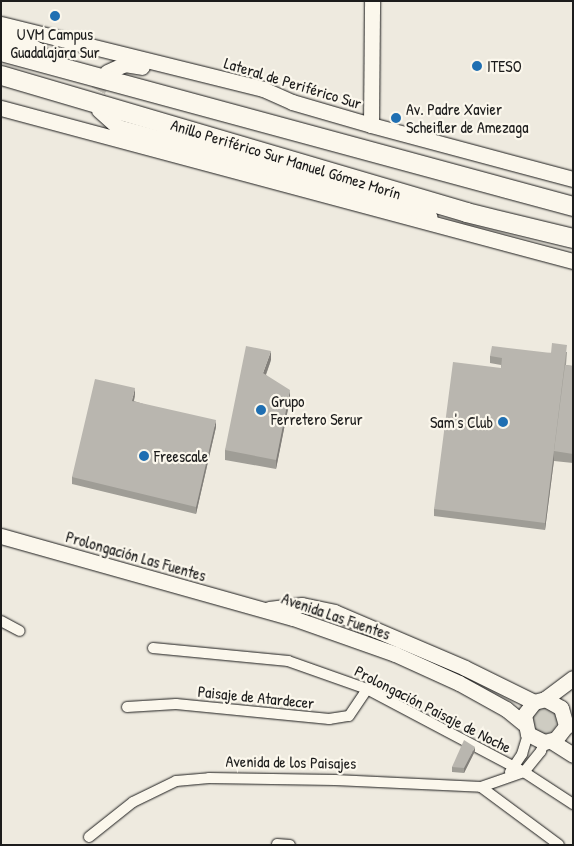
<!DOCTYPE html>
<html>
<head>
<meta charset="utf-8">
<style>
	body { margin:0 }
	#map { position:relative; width:574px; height:846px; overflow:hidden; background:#eeeadf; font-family:"Patrick Hand",sans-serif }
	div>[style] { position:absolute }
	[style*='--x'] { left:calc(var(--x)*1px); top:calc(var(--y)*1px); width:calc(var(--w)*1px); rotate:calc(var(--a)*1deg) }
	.green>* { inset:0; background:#ceccc2 }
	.round { border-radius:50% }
	.secondary-tunnel>* { height:15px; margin-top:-7.5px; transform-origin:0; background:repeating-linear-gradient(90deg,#c4c1b8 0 15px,transparent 0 23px) }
	.roads { filter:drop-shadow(0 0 1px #1c1c1c) drop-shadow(0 0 1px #1c1c1c) }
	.street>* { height:10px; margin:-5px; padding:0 5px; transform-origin:5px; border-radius:5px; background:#fbf7ec }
	.secondary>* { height:15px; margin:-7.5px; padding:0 7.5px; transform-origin:7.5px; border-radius:7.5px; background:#fbf7ec }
	.highway>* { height:19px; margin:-9.5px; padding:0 9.5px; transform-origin:9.5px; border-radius:9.5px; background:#fbf7ec }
	.wall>* { inset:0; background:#9f9d96 }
	.shaded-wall>* { inset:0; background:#827f7a }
	.building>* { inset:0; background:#b9b6af }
	.dots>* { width:14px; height:14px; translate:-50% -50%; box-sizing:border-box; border:2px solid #fbf7ec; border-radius:50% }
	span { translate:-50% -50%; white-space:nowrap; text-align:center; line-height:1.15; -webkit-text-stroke:4.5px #fbf7ec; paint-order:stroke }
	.poi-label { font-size:16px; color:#1c1c1c }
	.left { translate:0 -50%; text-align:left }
	.right { translate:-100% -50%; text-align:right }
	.street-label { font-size:16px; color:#1c1c1c }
	.frame { position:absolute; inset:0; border:2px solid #1c1c1c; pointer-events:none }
</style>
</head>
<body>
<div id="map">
	<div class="green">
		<div class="round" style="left:531px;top:708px;width:26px;height:26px"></div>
	</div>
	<div class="secondary-tunnel">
		<div style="--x:99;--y:110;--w:20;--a:-93"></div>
		<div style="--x:98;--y:90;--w:20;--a:-63"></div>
	</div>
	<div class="roads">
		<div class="street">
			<div style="--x:1;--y:621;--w:21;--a:28"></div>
			<div style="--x:153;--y:648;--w:136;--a:5.5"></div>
			<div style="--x:288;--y:661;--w:84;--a:19.5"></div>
			<div style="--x:367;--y:689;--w:178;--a:27.9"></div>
			<div style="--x:524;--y:772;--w:59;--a:33.1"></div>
			<div style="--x:127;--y:707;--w:49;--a:-3.5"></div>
			<div style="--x:176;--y:704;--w:154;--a:5.6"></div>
			<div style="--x:329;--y:719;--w:20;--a:-9"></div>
			<div style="--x:349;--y:716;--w:32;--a:-56"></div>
			<div style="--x:510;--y:772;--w:22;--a:-56"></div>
			<div style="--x:522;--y:754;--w:21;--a:-73"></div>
			<div style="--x:481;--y:787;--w:97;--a:36.6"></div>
			<div style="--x:89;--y:837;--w:56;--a:-38.5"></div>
			<div style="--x:133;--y:802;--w:48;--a:-26"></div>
			<div style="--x:176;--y:781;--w:33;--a:-5"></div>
			<div style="--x:209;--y:778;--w:126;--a:0.9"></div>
			<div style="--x:335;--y:780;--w:146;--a:2.7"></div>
			<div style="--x:481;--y:787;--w:46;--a:-19.2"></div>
			<div style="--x:524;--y:772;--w:27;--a:-51"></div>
			<div style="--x:541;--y:751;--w:9;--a:-72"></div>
			<div style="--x:277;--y:844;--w:13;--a:4"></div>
		</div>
		<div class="secondary">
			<div style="--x:1;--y:24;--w:270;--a:13.9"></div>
			<div style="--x:263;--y:89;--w:32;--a:24"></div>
			<div style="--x:292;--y:102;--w:82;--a:16.2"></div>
			<div style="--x:371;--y:125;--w:209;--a:15"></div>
			<div style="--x:107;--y:72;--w:20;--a:-24"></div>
			<div style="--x:125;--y:64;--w:17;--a:10"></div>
			<div style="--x:1;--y:108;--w:592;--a:14.98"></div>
			<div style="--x:99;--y:110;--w:25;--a:42"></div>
			<div style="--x:118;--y:127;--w:304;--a:15.3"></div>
			<div style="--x:411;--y:207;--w:21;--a:28"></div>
			<div style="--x:371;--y:125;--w:124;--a:-89.5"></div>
			<div style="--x:1;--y:536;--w:303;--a:15.7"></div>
			<div style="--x:293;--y:618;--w:108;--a:19.4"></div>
			<div style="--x:395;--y:654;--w:70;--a:24.4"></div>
			<div style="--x:459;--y:683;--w:54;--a:29"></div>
			<div style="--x:506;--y:709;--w:22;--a:39"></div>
			<div style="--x:269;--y:609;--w:33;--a:-7"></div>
			<div style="--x:302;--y:605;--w:33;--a:12"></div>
			<div style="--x:334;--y:612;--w:142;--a:23.1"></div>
			<div style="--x:465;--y:668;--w:77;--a:26.2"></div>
			<div style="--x:545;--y:699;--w:18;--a:29"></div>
			<div style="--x:561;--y:708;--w:19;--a:74"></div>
			<div style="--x:566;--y:726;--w:16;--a:128"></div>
			<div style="--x:556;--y:739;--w:12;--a:166"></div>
			<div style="--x:544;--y:742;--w:18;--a:-153"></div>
			<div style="--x:528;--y:734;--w:19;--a:-102"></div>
			<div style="--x:524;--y:715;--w:16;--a:-52"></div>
			<div style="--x:534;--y:702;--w:11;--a:-15"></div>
			<div style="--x:545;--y:699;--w:35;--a:-37"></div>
			<div style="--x:551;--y:741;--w:26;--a:32"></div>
		</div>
		<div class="highway">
			<div style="--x:1;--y:34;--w:41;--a:25.9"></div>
			<div style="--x:1;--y:51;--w:593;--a:15.16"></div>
			<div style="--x:1;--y:75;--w:485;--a:16.4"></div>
			<div style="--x:466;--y:212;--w:110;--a:13.7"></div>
		</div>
	</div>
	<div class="wall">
		<div style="clip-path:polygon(567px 352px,566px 365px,573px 366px,573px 463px,554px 461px,554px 460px,545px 530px,434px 516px,434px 509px,501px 368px,501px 365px,490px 363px,490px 356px)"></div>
		<div style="clip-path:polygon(271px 360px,266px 375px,290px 399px,276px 469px,225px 460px,225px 450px)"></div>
		<div style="clip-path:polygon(135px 395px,134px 401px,216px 427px,196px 514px,72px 484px,72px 477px)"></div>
		<div style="clip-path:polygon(475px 751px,464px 773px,452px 772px,452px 767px)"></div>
	</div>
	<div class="shaded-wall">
		<div style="clip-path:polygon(271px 351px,271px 360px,263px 382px,263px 373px)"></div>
		<div style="clip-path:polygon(135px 388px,135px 395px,132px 408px,132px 401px)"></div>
		<div style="clip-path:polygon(290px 390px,290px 399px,276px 469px,276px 460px)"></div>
		<div style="clip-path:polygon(216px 420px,216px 427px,196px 514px,196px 507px)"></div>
		<div style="clip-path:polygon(554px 453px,554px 460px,545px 530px,545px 523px)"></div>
		<div style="clip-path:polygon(475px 747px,475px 751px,464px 773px,464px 768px)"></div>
	</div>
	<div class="building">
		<div style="clip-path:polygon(552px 343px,567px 345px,545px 523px,434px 509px,453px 362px,501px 368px,502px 358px,490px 356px,492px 346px,551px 353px)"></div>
		<div style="clip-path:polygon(246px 346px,271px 351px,263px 373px,290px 390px,276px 460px,225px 450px)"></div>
		<div style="clip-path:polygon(565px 365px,573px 366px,573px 454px,554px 451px)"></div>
		<div style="clip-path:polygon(95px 379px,135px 388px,132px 401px,216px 420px,196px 507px,72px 477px)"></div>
		<div style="clip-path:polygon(464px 740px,475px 747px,464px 768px,452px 767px)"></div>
	</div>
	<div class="dots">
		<div style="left:55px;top:16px;background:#1f6fb2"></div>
		<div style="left:477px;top:66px;background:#1f6fb2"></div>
		<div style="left:396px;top:118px;background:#1f6fb2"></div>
		<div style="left:261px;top:410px;background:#1f6fb2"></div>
		<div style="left:503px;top:422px;background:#1f6fb2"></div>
		<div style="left:144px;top:456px;background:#1f6fb2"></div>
	</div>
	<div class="poi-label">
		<span style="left:55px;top:43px">UVM Campus<br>Guadalajara Sur</span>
		<span class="left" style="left:487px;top:66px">ITESO</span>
		<span class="left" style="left:406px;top:118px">Av. Padre Xavier<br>Scheifler de Amezaga</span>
		<span class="left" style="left:271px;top:410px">Grupo<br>Ferretero Serur</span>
		<span class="right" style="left:493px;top:422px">Sam's Club</span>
		<span class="left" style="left:154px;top:456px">Freescale</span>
	</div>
	<div class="street-label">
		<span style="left:293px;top:83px;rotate:17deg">Lateral de Periférico Sur</span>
		<span style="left:286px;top:159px;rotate:17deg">Anillo Periférico Sur Manuel Gómez Morín</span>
		<span style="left:136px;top:556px;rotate:16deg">Prolongación Las Fuentes</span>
		<span style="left:336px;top:616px;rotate:19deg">Avenida Las Fuentes</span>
		<span style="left:256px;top:697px;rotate:6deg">Paisaje de Atardecer</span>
		<span style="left:433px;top:709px;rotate:27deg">Prolongación Paisaje de Noche</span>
		<span style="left:291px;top:762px;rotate:1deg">Avenida de los Paisajes</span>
	</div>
	<div class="frame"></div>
</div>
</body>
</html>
